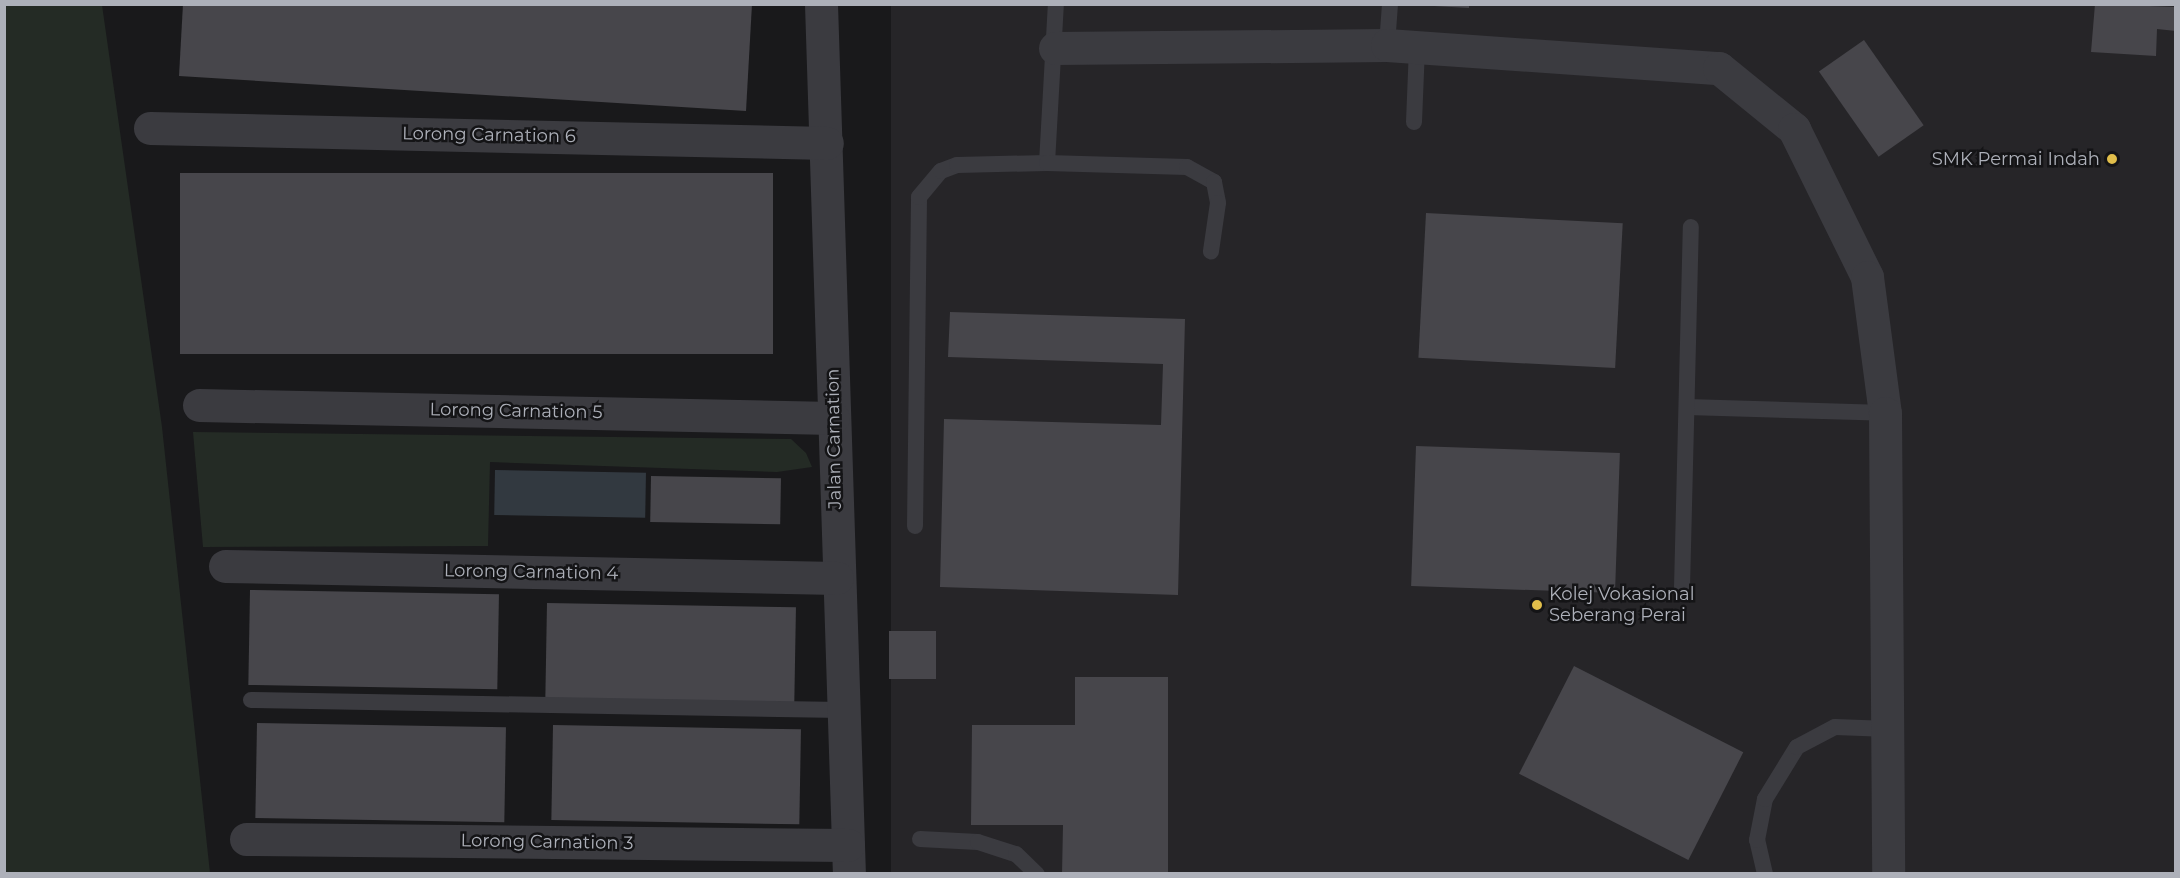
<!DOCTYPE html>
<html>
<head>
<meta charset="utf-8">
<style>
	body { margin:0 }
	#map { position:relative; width:2180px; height:878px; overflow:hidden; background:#19191b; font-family:Montserrat,sans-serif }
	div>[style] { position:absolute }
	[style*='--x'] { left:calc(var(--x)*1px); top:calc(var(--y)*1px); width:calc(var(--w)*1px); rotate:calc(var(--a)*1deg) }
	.built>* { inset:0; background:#262528; transform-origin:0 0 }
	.green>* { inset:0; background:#242b25 }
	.water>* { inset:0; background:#323940; transform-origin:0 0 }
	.building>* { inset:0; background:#47464b; transform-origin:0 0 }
	.lane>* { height:16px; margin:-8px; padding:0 8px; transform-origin:8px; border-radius:8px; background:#3b3b40 }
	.street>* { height:33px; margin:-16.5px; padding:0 16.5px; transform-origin:16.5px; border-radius:16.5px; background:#3b3b40 }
	.dots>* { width:16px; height:16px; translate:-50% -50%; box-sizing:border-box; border:3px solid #141416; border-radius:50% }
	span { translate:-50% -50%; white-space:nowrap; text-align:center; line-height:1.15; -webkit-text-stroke:5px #141416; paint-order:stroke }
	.street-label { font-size:18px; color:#adb0b9 }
	.poi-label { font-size:18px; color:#adb0b9 }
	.right { translate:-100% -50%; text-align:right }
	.left { translate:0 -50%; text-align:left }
	.frame { position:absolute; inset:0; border:6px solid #adb0b9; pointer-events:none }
</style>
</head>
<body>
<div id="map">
	<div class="built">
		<div style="left:891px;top:5px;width:1284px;height:868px"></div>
	</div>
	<div class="green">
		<div style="clip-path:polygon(5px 4px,102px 5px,162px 427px,210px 873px,5px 873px)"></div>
		<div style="clip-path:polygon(193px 432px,791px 439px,806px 453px,812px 467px,777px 472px,490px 462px,488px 546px,203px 547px)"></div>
	</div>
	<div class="water">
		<div style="left:495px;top:470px;width:151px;height:45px;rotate:1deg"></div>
	</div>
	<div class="building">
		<div style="clip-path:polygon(183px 4px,752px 4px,746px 111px,179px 76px)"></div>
		<div style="clip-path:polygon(1434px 4px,1469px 4px,1469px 8px,1434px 6px)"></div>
		<div style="clip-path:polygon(2095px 4px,2176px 7px,2176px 31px,2157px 29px,2156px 56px,2091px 52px)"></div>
		<div style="left:1864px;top:40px;width:104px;height:55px;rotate:55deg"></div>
		<div style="left:180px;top:173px;width:593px;height:181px"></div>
		<div style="left:1426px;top:213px;width:197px;height:145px;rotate:3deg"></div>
		<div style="clip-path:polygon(950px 312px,1185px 319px,1178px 595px,940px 587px,944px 419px,1161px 425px,1163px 364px,948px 357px)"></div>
		<div style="left:1416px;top:446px;width:204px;height:140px;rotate:2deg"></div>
		<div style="left:651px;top:476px;width:130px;height:46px;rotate:1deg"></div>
		<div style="left:250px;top:590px;width:249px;height:95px;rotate:1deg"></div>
		<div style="left:547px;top:603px;width:249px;height:95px;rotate:1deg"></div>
		<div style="left:889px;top:631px;width:47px;height:48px"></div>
		<div style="left:1574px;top:666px;width:190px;height:121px;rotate:27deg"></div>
		<div style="clip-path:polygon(1075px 677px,1168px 677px,1168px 874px,1062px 874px,1063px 825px,971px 825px,972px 725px,1075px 725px)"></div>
		<div style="left:257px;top:723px;width:249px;height:95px;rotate:1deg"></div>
		<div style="left:553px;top:725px;width:248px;height:95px;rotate:1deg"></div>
	</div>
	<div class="lane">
		<div style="--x:1387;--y:45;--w:41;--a:-85.8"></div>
		<div style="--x:1414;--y:122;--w:75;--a:-87.7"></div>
		<div style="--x:1047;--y:163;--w:159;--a:-86.8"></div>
		<div style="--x:1687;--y:407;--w:198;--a:1.7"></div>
		<div style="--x:915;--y:526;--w:329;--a:-89.3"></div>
		<div style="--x:919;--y:197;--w:34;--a:-50"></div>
		<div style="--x:941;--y:171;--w:17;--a:-21"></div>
		<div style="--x:957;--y:165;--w:90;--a:-1.3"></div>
		<div style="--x:1047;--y:163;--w:140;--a:1.6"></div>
		<div style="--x:1187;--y:167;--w:31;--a:29"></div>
		<div style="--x:1214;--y:182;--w:21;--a:79"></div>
		<div style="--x:1218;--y:203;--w:49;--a:98.3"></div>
		<div style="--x:1682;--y:588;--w:361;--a:-88.6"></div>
		<div style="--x:251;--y:700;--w:592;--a:0.97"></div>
		<div style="--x:920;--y:839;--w:58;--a:3"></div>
		<div style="--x:978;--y:842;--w:40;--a:18"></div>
		<div style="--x:1016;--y:854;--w:29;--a:44"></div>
		<div style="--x:1765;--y:874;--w:35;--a:-103"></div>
		<div style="--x:1757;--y:840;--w:42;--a:-79"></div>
		<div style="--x:1765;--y:799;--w:61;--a:-58.4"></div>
		<div style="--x:1797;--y:747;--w:43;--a:-27.8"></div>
		<div style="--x:1835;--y:727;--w:54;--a:2.1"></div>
	</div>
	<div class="street">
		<div style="--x:821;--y:4;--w:870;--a:88.16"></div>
		<div style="--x:1055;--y:48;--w:332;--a:-0.5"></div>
		<div style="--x:1387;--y:45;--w:333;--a:4"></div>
		<div style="--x:1719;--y:68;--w:97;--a:39.1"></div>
		<div style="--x:1794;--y:129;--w:165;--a:63.7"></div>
		<div style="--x:1867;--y:277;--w:137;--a:82.5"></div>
		<div style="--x:1885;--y:413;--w:461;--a:89.6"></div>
		<div style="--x:150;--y:128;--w:677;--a:1.27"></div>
		<div style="--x:199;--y:405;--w:634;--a:1.17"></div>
		<div style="--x:225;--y:566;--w:612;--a:1.12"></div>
		<div style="--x:246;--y:839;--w:602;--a:0.57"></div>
	</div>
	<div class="dots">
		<div style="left:2112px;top:159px;background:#e1be4b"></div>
		<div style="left:1537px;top:605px;background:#e1be4b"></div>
	</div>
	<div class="street-label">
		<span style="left:489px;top:135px;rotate:1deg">Lorong Carnation 6</span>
		<span style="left:516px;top:411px;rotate:1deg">Lorong Carnation 5</span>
		<span style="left:834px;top:439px;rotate:-91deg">Jalan Carnation</span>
		<span style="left:531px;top:572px;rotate:1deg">Lorong Carnation 4</span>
		<span style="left:547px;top:842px;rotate:1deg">Lorong Carnation 3</span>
	</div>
	<div class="poi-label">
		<span class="right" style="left:2100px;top:159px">SMK Permai Indah</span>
		<span class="left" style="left:1549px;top:605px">Kolej Vokasional<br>Seberang Perai</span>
	</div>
	<div class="frame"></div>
</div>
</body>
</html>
